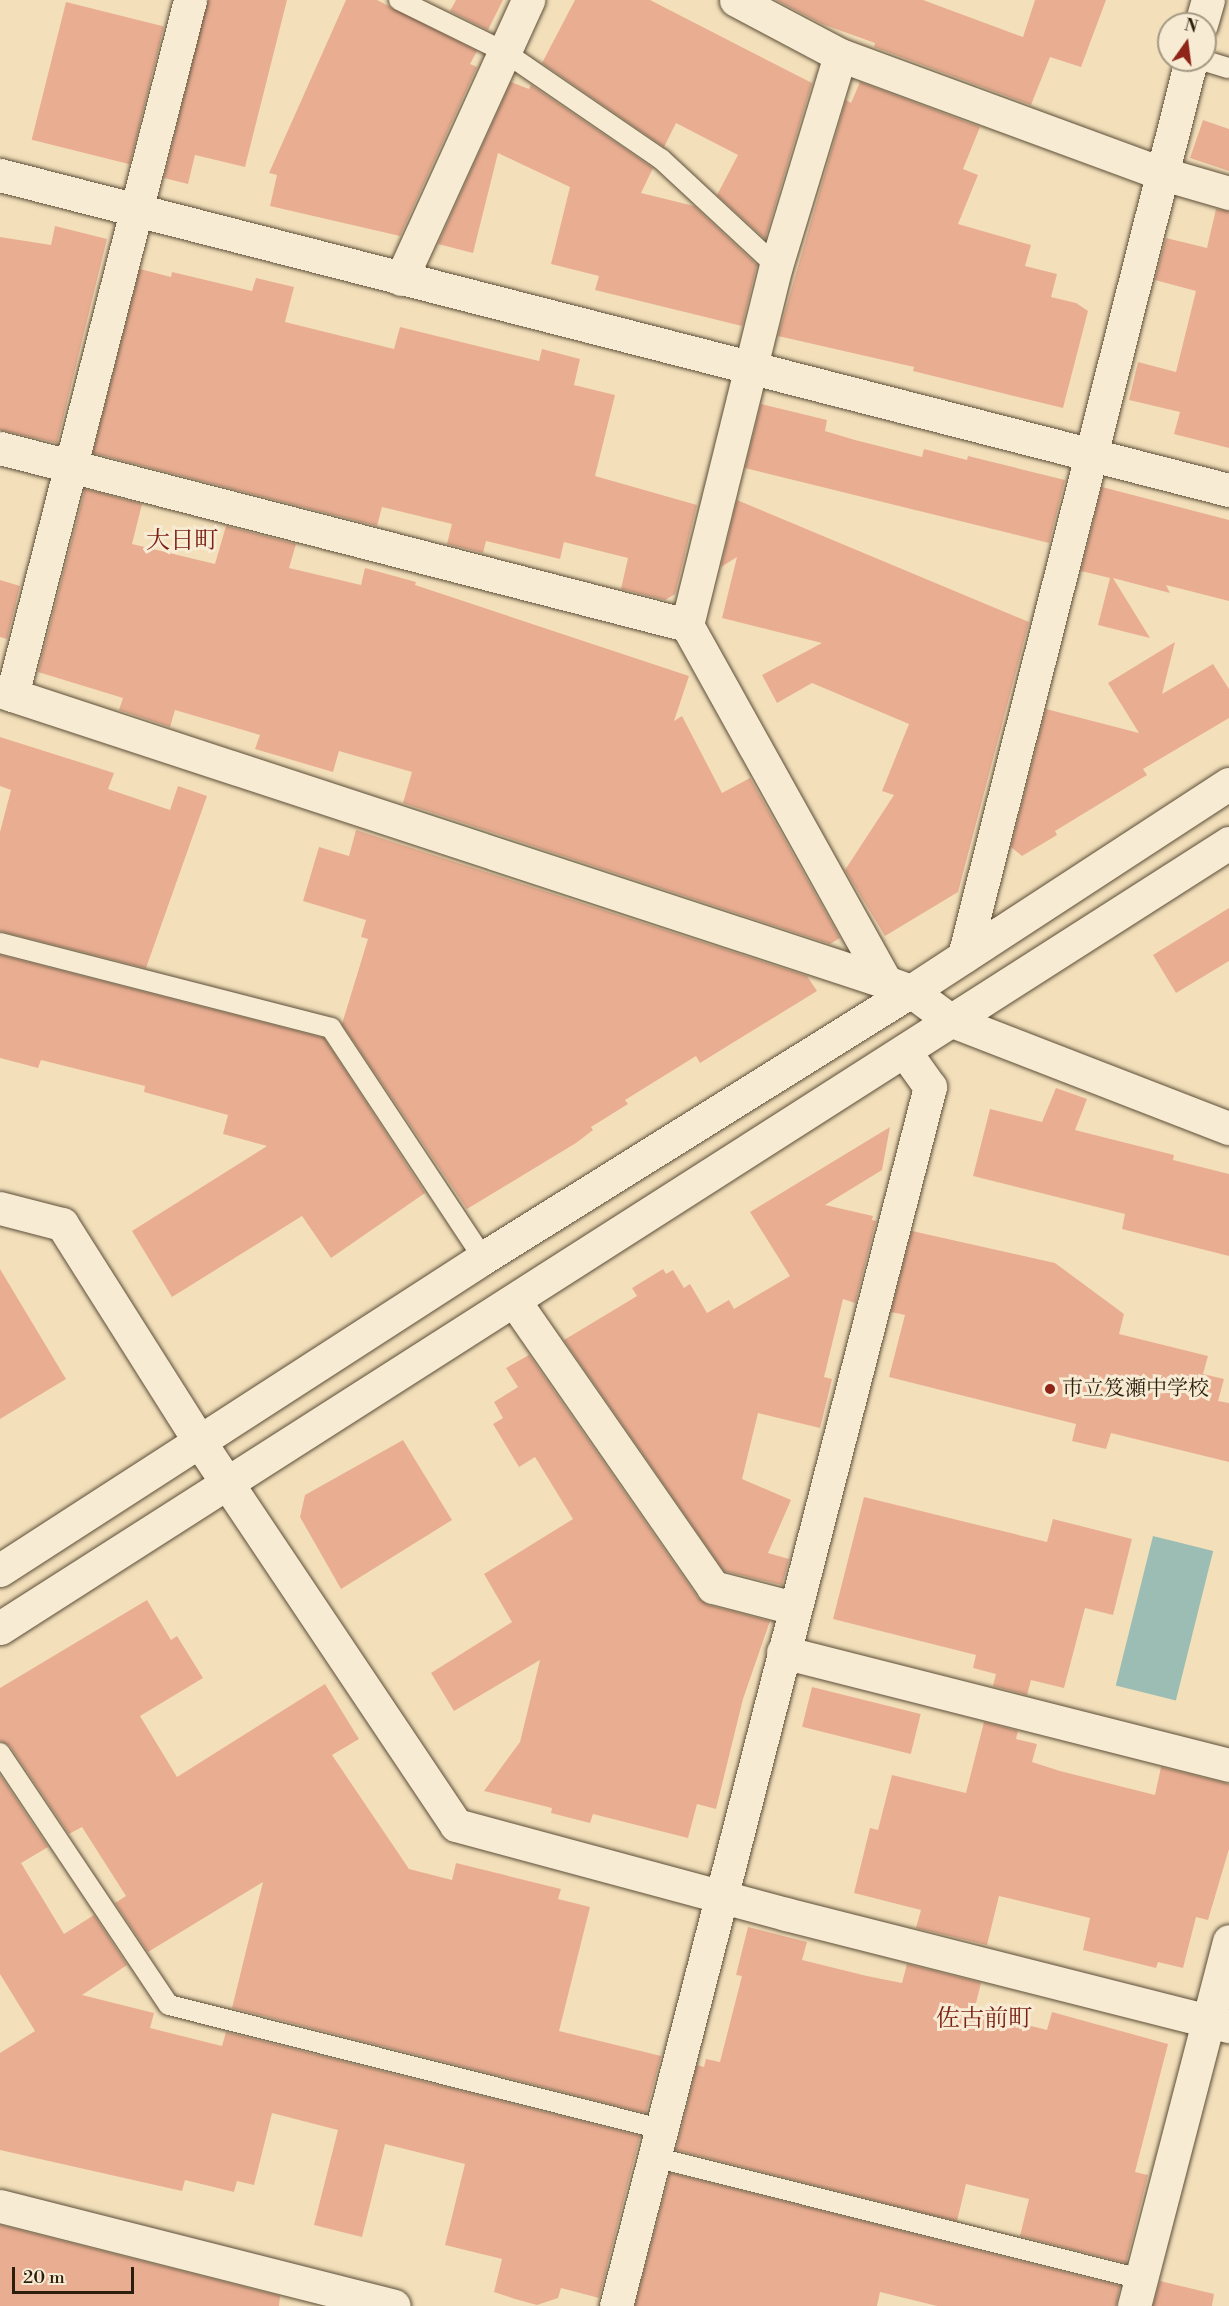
<!DOCTYPE html>
<html>
<head>
<meta charset="utf-8">
<style>
	body { margin:0 }
	#map { position:relative; width:1229px; height:2306px; overflow:hidden; background:#f3e0bb; font-family:"Libre Bodoni","Noto Serif JP",serif }
	div>[style] { position:absolute }
	[style*='--x'] { left:calc(var(--x)*1px); top:calc(var(--y)*1px); width:calc(var(--w)*1px); rotate:calc(var(--a)*1deg) }
	.water>* { inset:0; background:#9bbdb3; transform-origin:0 0 }
	.building>* { inset:0; background:#e9ae92; transform-origin:0 0 }
	.roads { filter:drop-shadow(0 0 2px #5d4e38) drop-shadow(0 0 2px #5d4e38) }
	.lane>* { height:20px; margin:-10px; padding:0 10px; transform-origin:10px; border-radius:10px; background:#f7ebd3 }
	.street>* { height:33px; margin:-16.5px; padding:0 16.5px; transform-origin:16.5px; border-radius:16.5px; background:#f7ebd3 }
	.secondary>* { height:33px; margin:-16.5px; padding:0 16.5px; transform-origin:16.5px; border-radius:16.5px; background:#f7ebd3 }
	.dots>* { width:16px; height:16px; translate:-50% -50%; box-sizing:border-box; border:3px solid #f7ebd3; border-radius:50% }
	span { translate:-50% -50%; white-space:nowrap; text-align:center; line-height:1.15; -webkit-text-stroke:6px #f7ebd3; paint-order:stroke }
	.poi-label { font-size:21px; color:#2b1e0c }
	.left { translate:0 -50%; text-align:left }
	.quarter-label { font-size:24px; color:#7a1f14 }
	.north { position:absolute; left:1157px; top:12px; width:60px; height:60px; box-sizing:border-box; background:#f7ebd3; border:2px solid #a59983; border-radius:50%; rotate:14deg; font-size:16px; font-weight:700; line-height:24px; text-align:center; color:#2b1e0c }
	.north::after { content:''; display:block; margin:auto; width:21px; height:27px; background:#8f2418; clip-path:polygon(50% 0,100% 100%,50% 72%,0 100%) }
	.scale { position:absolute; left:12px; top:2267px; width:122px; height:27px; box-sizing:border-box; border:3px solid #2b1e0c; border-top:0; padding-left:8px; font-size:18px; line-height:21px; white-space:nowrap; color:#2b1e0c; -webkit-text-stroke:4px #f7ebd3; paint-order:stroke }
</style>
</head>
<body>
<div id="map">
	<div class="water">
		<div style="left:1153px;top:1536px;width:62px;height:154px;rotate:14deg"></div>
	</div>
	<div class="building">
		<div style="clip-path:polygon(208px 0,287px 0,245px 167px,195px 155px,188px 184px,164px 178px)"></div>
		<div style="clip-path:polygon(346px 0,377px 0,477px 51px,470px 64px,477px 67px,400px 236px,270px 206px,277px 175px,269px 173px)"></div>
		<div style="clip-path:polygon(456px 0,503px 0,488px 30px,450px 11px)"></div>
		<div style="clip-path:polygon(575px 0,650px 0,812px 83px,765px 239px,717px 195px,738px 155px,676px 123px,664px 147px,542px 63px)"></div>
		<div style="clip-path:polygon(776px 0,923px 0,1023px 37px,1035px 0,1106px 0,1081px 67px,1050px 57px,1031px 105px,874px 47px,875px 43px,822px 24px)"></div>
		<div style="left:66px;top:2px;width:101px;height:142px;rotate:14deg"></div>
		<div style="clip-path:polygon(511px 82px,529px 89px,531px 85px,653px 168px,641px 193px,694px 206px,757px 265px,742px 326px,595px 290px,599px 276px,551px 264px,570px 187px,498px 153px,473px 253px,438px 244px)"></div>
		<div style="clip-path:polygon(860px 82px,980px 127px,963px 169px,978px 175px,958px 224px,1031px 245px,1025px 266px,1057px 274px,1051px 297px,1076px 303px,1088px 311px,1063px 408px,913px 371px,914px 367px,778px 336px,846px 100px,851px 103px)"></div>
		<div style="clip-path:polygon(1203px 120px,1229px 129px,1229px 171px,1190px 158px)"></div>
		<div style="clip-path:polygon(1216px 209px,1229px 211px,1229px 448px,1174px 434px,1180px 412px,1129px 400px,1138px 362px,1176px 372px,1196px 291px,1155px 280px,1166px 238px,1207px 248px)"></div>
		<div style="clip-path:polygon(55px 226px,107px 239px,57px 443px,0 430px,0 237px,51px 245px)"></div>
		<div style="clip-path:polygon(140px 269px,171px 277px,172px 272px,252px 291px,256px 278px,294px 287px,285px 322px,394px 349px,400px 327px,539px 361px,542px 349px,580px 359px,574px 385px,615px 395px,595px 476px,697px 505px,675px 594px,665px 600px,621px 589px,628px 558px,564px 542px,560px 559px,486px 541px,483px 553px,447px 544px,452px 524px,382px 507px,377px 526px,93px 453px)"></div>
		<div style="clip-path:polygon(761px 404px,827px 420px,825px 431px,855px 440px,922px 457px,924px 449px,967px 460px,968px 456px,1065px 480px,1049px 543px,745px 468px)"></div>
		<div style="clip-path:polygon(1102px 487px,1229px 520px,1229px 601px,1166px 585px,1170px 593px,1113px 578px,1150px 638px,1098px 625px,1110px 578px,1081px 571px)"></div>
		<div style="clip-path:polygon(85px 489px,142px 504px,132px 544px,215px 564px,226px 526px,296px 544px,289px 568px,361px 585px,365px 568px,416px 582px,415px 585px,689px 676px,674px 721px,682px 716px,722px 793px,750px 778px,840px 938px,830px 944px,403px 803px,412px 772px,339px 751px,333px 772px,255px 749px,260px 735px,175px 710px,170px 727px,119px 710px,123px 698px,38px 672px)"></div>
		<div style="clip-path:polygon(737px 500px,1029px 622px,958px 892px,885px 936px,845px 870px,894px 795px,882px 791px,909px 724px,812px 683px,777px 703px,762px 675px,822px 643px,722px 618px,737px 557px,721px 567px)"></div>
		<div style="clip-path:polygon(0 580px,20px 586px,7px 639px,0 637px)"></div>
		<div style="clip-path:polygon(1175px 642px,1162px 694px,1213px 664px,1229px 689px,1229px 718px,1143px 769px,1147px 775px,1055px 831px,1057px 835px,1022px 856px,1011px 847px,1046px 709px,1139px 733px,1108px 683px)"></div>
		<div style="clip-path:polygon(0 737px,114px 773px,108px 789px,170px 810px,178px 786px,207px 796px,146px 968px,0 931px,0 832px,11px 790px,0 786px)"></div>
		<div style="clip-path:polygon(356px 830px,807px 976px,817px 991px,700px 1063px,696px 1056px,625px 1100px,628px 1104px,591px 1127px,593px 1130px,576px 1143px,467px 1209px,342px 1024px,368px 939px,361px 937px,366px 920px,303px 901px,319px 847px,349px 856px)"></div>
		<div style="clip-path:polygon(1229px 908px,1229px 961px,1176px 993px,1153px 955px)"></div>
		<div style="clip-path:polygon(0 955px,324px 1038px,425px 1193px,331px 1258px,302px 1216px,172px 1297px,132px 1231px,267px 1146px,223px 1134px,228px 1115px,144px 1092px,145px 1086px,41px 1060px,38px 1068px,0 1058px)"></div>
		<div style="clip-path:polygon(1056px 1088px,1087px 1099px,1075px 1130px,1174px 1155px,1173px 1160px,1229px 1174px,1229px 1256px,1122px 1229px,1125px 1214px,973px 1176px,990px 1109px,1042px 1122px)"></div>
		<div style="clip-path:polygon(890px 1127px,882px 1170px,825px 1205px,873px 1216px,872px 1220px,876px 1221px,855px 1303px,843px 1299px,824px 1377px,832px 1379px,820px 1428px,758px 1413px,742px 1479px,791px 1500px,768px 1553px,789px 1559px,782px 1585px,724px 1571px,564px 1340px,637px 1296px,632px 1288px,663px 1269px,666px 1274px,673px 1270px,684px 1288px,690px 1284px,707px 1313px,729px 1300px,734px 1309px,790px 1276px,750px 1212px)"></div>
		<div style="clip-path:polygon(912px 1231px,1055px 1263px,1124px 1314px,1119px 1334px,1208px 1356px,1203px 1374px,1224px 1379px,1218px 1401px,1229px 1403px,1229px 1462px,1111px 1433px,1106px 1449px,1072px 1441px,1076px 1424px,889px 1377px,905px 1315px,891px 1312px)"></div>
		<div style="clip-path:polygon(0 1269px,66px 1379px,0 1419px)"></div>
		<div style="clip-path:polygon(529px 1355px,698px 1598px,708px 1605px,770px 1621px,743px 1699px,716px 1809px,697px 1804px,688px 1838px,593px 1814px,590px 1823px,551px 1813px,552px 1808px,484px 1791px,520px 1742px,540px 1660px,454px 1711px,431px 1673px,512px 1622px,484px 1574px,573px 1519px,535px 1457px,519px 1467px,493px 1424px,503px 1418px,494px 1402px,518px 1387px,506px 1368px)"></div>
		<div style="clip-path:polygon(403px 1440px,452px 1520px,341px 1589px,300px 1517px,305px 1495px)"></div>
		<div style="clip-path:polygon(864px 1497px,1047px 1542px,1053px 1519px,1132px 1539px,1113px 1615px,1085px 1608px,1064px 1688px,1031px 1680px,1027px 1695px,993px 1686px,996px 1674px,973px 1668px,976px 1655px,833px 1619px)"></div>
		<div style="clip-path:polygon(147px 1600px,171px 1640px,177px 1636px,203px 1678px,140px 1716px,177px 1777px,325px 1684px,359px 1739px,332px 1755px,409px 1869px,452px 1880px,456px 1863px,561px 1889px,558px 1899px,590px 1907px,559px 2031px,661px 2056px,646px 2113px,232px 2008px,263px 1882px,148px 1952px,115px 1903px,126px 1896px,82px 1827px,69px 1834px,10px 1746px,0 1741px,0 1688px)"></div>
		<div style="left:812px;top:1687px;width:112px;height:41px;rotate:14deg"></div>
		<div style="clip-path:polygon(984px 1722px,1018px 1731px,1016px 1739px,1037px 1744px,1032px 1762px,1060px 1771px,1155px 1795px,1161px 1767px,1229px 1784px,1229px 1849px,1208px 1920px,1196px 1917px,1183px 1968px,1158px 1962px,1156px 1968px,1083px 1950px,1090px 1918px,999px 1896px,987px 1945px,916px 1928px,921px 1910px,854px 1893px,870px 1828px,878px 1830px,892px 1775px,966px 1793px)"></div>
		<div style="clip-path:polygon(0 1775px,48px 1847px,21px 1863px,64px 1934px,94px 1915px,127px 1965px,82px 1995px,154px 2013px,150px 2028px,222px 2046px,226px 2032px,640px 2136px,599px 2298px,561px 2288px,558px 2298px,537px 2305px,515px 2299px,494px 2292px,502px 2259px,445px 2245px,465px 2164px,385px 2144px,362px 2237px,314px 2225px,338px 2130px,272px 2113px,254px 2185px,237px 2181px,234px 2192px,185px 2180px,182px 2191px,0 2150px,0 2053px,35px 2031px,0 1974px)"></div>
		<div style="clip-path:polygon(748px 1927px,807px 1942px,802px 1960px,867px 1976px,902px 1983px,907px 1964px,978px 1982px,981px 1983px,974px 2011px,1047px 2030px,1052px 2012px,1168px 2044px,1135px 2172px,1148px 2175px,1126px 2263px,1020px 2236px,1029px 2199px,966px 2184px,957px 2221px,676px 2150px,697px 2065px,704px 2067px,706px 2059px,720px 2062px,742px 1976px,736px 1975px)"></div>
		<div style="clip-path:polygon(670px 2173px,1120px 2286px,1116px 2306px,937px 2306px,880px 2292px,877px 2306px,635px 2306px)"></div>
		<div style="clip-path:polygon(0 2225px,280px 2296px,279px 2306px,0 2306px)"></div>
		<div style="clip-path:polygon(1160px 2281px,1214px 2294px,1212px 2306px,1153px 2306px)"></div>
	</div>
	<div class="roads">
		<div class="lane">
			<div style="--x:399;--y:0;--w:116;--a:26.1"></div>
			<div style="--x:503;--y:51;--w:191;--a:34.4"></div>
			<div style="--x:661;--y:159;--w:157;--a:42.9"></div>
			<div style="--x:1202;--y:60;--w:28;--a:17"></div>
			<div style="--x:0;--y:943;--w:342;--a:14.4"></div>
			<div style="--x:331;--y:1028;--w:276;--a:56.5"></div>
			<div style="--x:0;--y:1753;--w:303;--a:56.2"></div>
			<div style="--x:169;--y:2005;--w:507;--a:14.15"></div>
			<div style="--x:654;--y:2157;--w:502;--a:14.06"></div>
		</div>
		<div class="street">
			<div style="--x:736;--y:0;--w:118;--a:27.9"></div>
			<div style="--x:840;--y:55;--w:341;--a:20.2"></div>
			<div style="--x:1160;--y:173;--w:72;--a:16.2"></div>
			<div style="--x:1201;--y:24;--w:25;--a:-74"></div>
			<div style="--x:401;--y:279;--w:307;--a:-65.5"></div>
			<div style="--x:0;--y:448;--w:709;--a:14.45"></div>
			<div style="--x:687;--y:625;--w:409;--a:60.9"></div>
			<div style="--x:687;--y:625;--w:370;--a:-76.1"></div>
			<div style="--x:776;--y:266;--w:220;--a:-73.1"></div>
			<div style="--x:0;--y:691;--w:933;--a:18.18"></div>
			<div style="--x:886;--y:982;--w:27;--a:20"></div>
			<div style="--x:911;--y:991;--w:49;--a:36.6"></div>
			<div style="--x:950;--y:1020;--w:299;--a:21.2"></div>
			<div style="--x:12;--y:695;--w:717;--a:-75.63"></div>
			<div style="--x:964;--y:956;--w:924;--a:-75.78"></div>
			<div style="--x:515;--y:1302;--w:347;--a:55.2"></div>
			<div style="--x:713;--y:1587;--w:84;--a:14.5"></div>
			<div style="--x:783;--y:1652;--w:460;--a:14.2"></div>
			<div style="--x:0;--y:2206;--w:406;--a:14.2"></div>
			<div style="--x:616;--y:2306;--w:1259;--a:-75.56"></div>
			<div style="--x:930;--y:1087;--w:43;--a:-125.5"></div>
			<div style="--x:1134;--y:2306;--w:377;--a:-75.4"></div>
		</div>
		<div class="secondary">
			<div style="--x:0;--y:175;--w:1269;--a:14.38"></div>
			<div style="--x:0;--y:1208;--w:64;--a:14.5"></div>
			<div style="--x:62;--y:1224;--w:257;--a:57.7"></div>
			<div style="--x:199;--y:1441;--w:462;--a:56.2"></div>
			<div style="--x:456;--y:1825;--w:342;--a:15.1"></div>
			<div style="--x:786;--y:1914;--w:457;--a:14.2"></div>
			<div style="--x:0;--y:1570;--w:575;--a:-32.86"></div>
			<div style="--x:483;--y:1258;--w:504;--a:-31.96"></div>
			<div style="--x:911;--y:991;--w:379;--a:-33.1"></div>
			<div style="--x:0;--y:1628;--w:1458;--a:-32.57"></div>
		</div>
	</div>
	<div class="dots">
		<div style="left:1050px;top:1389px;background:#8f2418"></div>
	</div>
	<div class="poi-label">
		<span class="left" style="left:1062px;top:1389px">市立笈瀬中学校</span>
	</div>
	<div class="quarter-label">
		<span style="left:182px;top:542px">大日町</span>
		<span style="left:984px;top:2020px">佐古前町</span>
	</div>
	<div class="north">N</div>
	<div class="scale">20 m</div>
</div>
</body>
</html>
